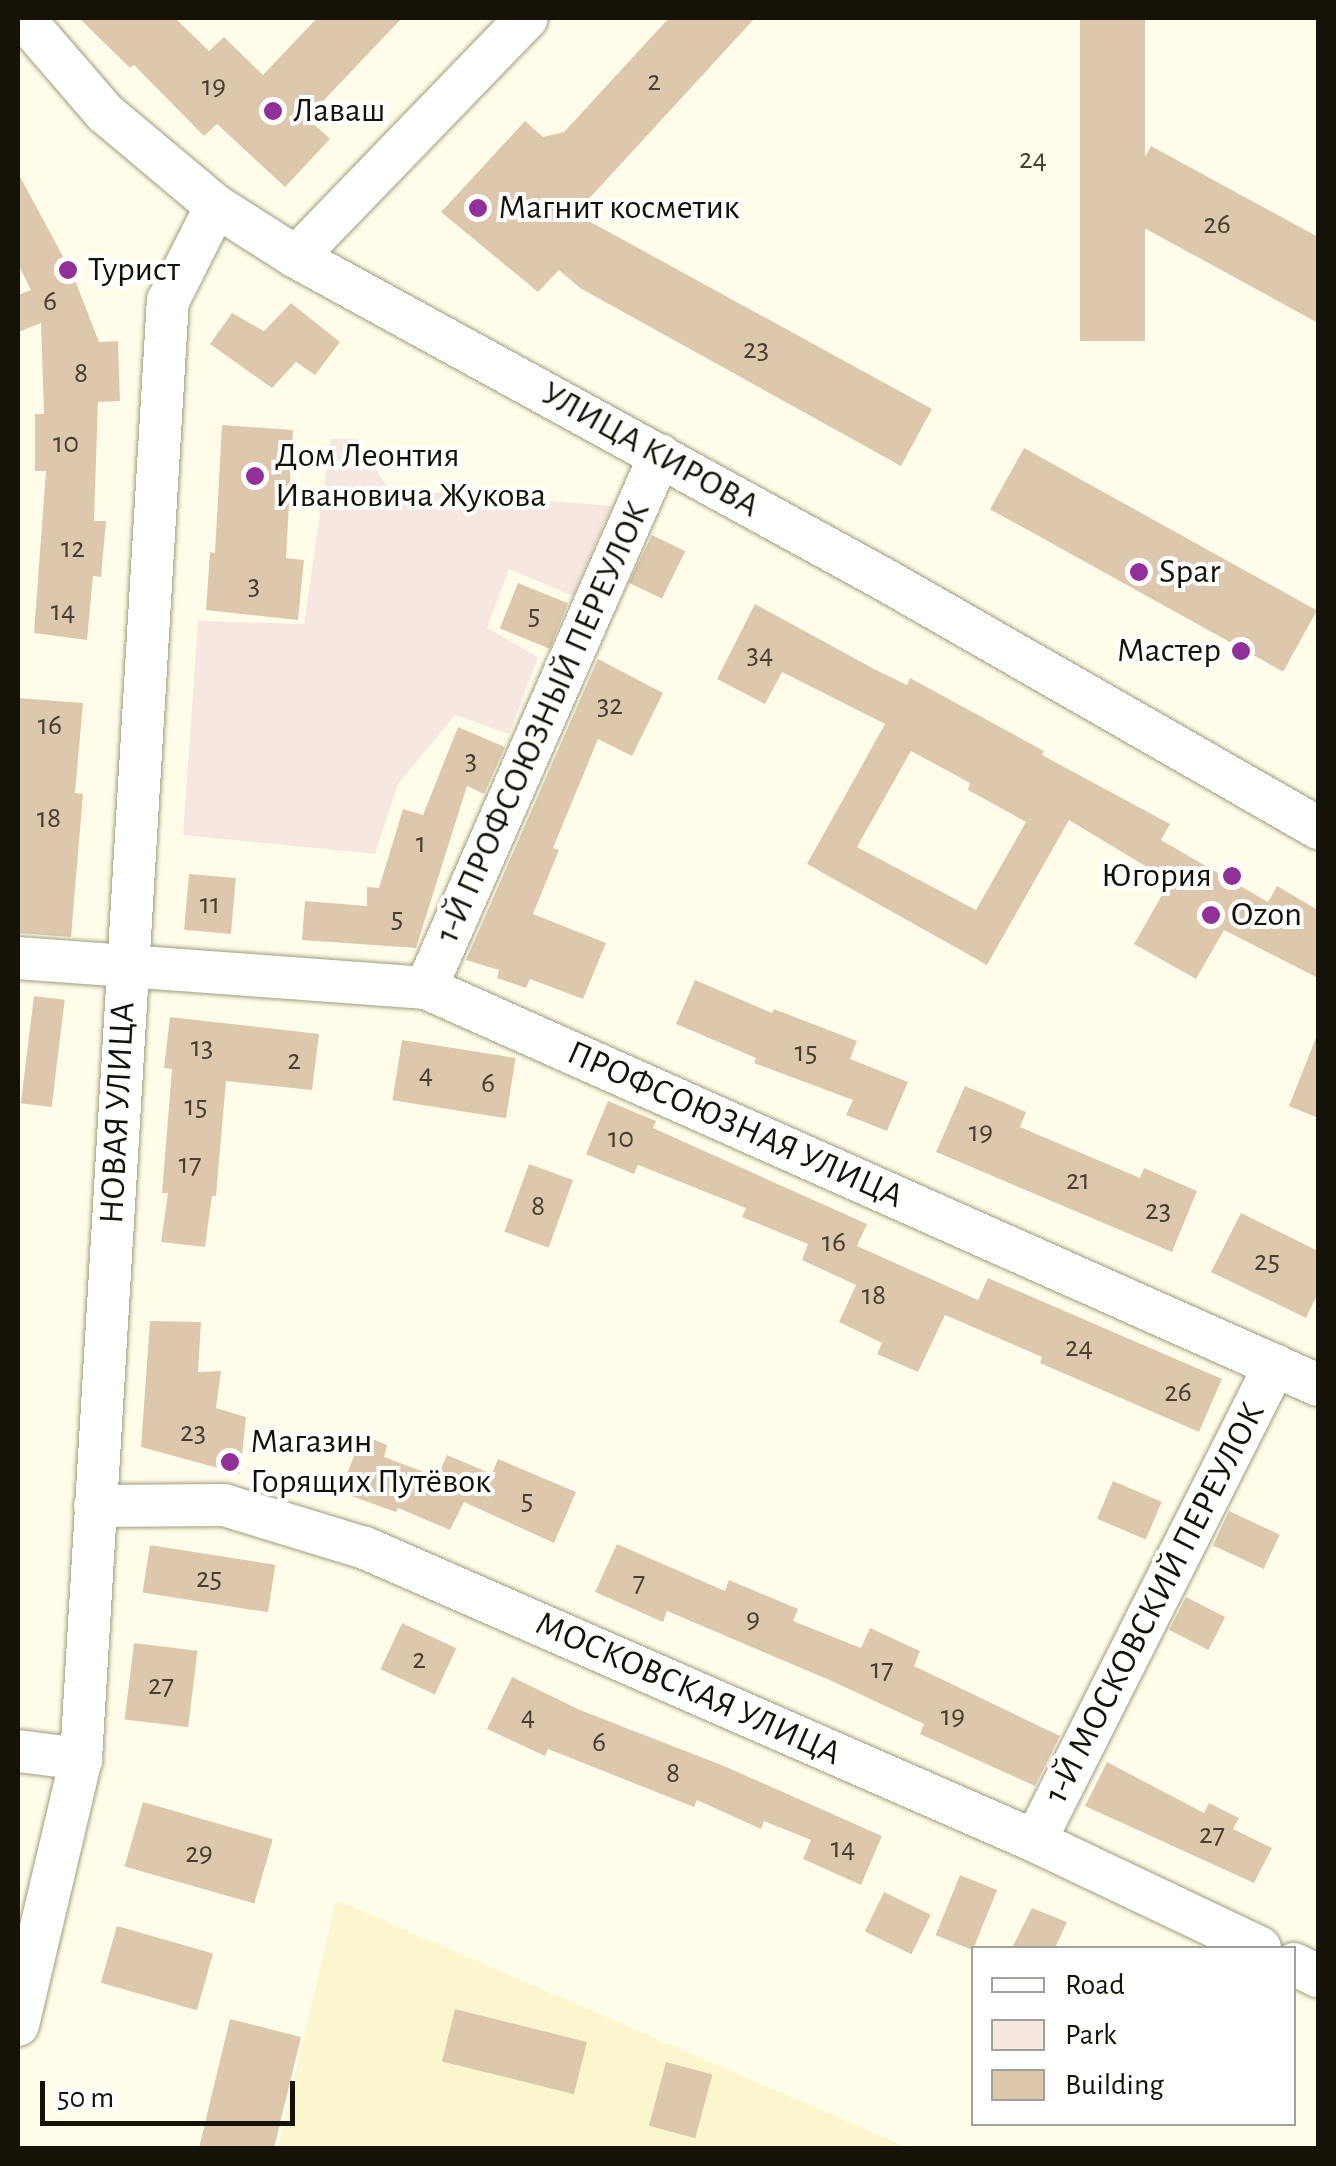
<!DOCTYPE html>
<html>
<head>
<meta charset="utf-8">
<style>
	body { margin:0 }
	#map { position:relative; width:1336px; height:2166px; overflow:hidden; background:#fffde9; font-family:"Alegreya Sans",sans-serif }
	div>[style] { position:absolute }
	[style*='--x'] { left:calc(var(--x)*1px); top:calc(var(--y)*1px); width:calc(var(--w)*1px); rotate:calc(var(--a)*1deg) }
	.built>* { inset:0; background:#fbf6ce }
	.green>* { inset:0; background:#f6e7e0 }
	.building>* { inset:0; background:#ddc8ae; transform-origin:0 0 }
	.roads { filter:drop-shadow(0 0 2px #a09c7e) drop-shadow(0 0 2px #a09c7e) }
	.minor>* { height:42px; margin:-21px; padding:0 21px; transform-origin:21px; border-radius:21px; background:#fff }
	.dots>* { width:28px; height:28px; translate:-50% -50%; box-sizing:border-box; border:5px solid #fff; border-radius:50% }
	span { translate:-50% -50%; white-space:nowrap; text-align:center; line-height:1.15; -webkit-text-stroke:8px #fff; paint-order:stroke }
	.number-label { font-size:30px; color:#474032 }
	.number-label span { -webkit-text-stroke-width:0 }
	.poi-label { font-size:35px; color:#151308 }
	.left { translate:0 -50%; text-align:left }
	.right { translate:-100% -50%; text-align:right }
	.street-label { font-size:35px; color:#151308 }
	.frame { position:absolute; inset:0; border:20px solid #151308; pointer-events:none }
	.legend { position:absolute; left:971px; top:1946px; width:325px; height:180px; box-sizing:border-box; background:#fff; border:2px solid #a1a19c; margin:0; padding:12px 18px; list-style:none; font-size:30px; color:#151308 }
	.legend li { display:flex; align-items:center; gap:20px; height:50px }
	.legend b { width:50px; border:2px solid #a1a19c }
	.scale { position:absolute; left:40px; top:2081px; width:255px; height:45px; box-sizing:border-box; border:5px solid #151308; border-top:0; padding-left:12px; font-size:30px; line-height:35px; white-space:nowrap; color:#151308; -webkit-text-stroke:8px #fff; paint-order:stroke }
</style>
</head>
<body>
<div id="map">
	<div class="built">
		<div style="clip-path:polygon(336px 1900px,909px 2148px,278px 2148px)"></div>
	</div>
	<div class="green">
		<div style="clip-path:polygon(331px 439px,357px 439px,388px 489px,612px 506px,573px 596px,509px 569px,487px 628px,538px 657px,509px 734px,455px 715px,398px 784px,375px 854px,183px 835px,198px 621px,304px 624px)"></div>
	</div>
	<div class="building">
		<div style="clip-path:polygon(79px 18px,175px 18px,209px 51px,224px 37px,263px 75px,317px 18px,402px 18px,307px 118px,330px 139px,285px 187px,217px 124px,204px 136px,134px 65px,130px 68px)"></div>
		<div style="clip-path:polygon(669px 18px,755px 18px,586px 202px,595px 212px,587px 220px,932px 409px,901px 466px,580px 288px,559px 270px,538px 292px,441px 212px,525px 121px,543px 137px,564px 132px)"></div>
		<div style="left:1080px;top:18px;width:65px;height:323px"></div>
		<div style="clip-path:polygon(1151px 146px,1318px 237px,1318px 323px,1115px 212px)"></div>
		<div style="clip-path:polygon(18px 173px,73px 275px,99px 342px,118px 341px,120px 401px,98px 402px,94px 521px,106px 521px,101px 577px,93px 576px,87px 640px,34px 633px,46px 471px,35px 471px,35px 414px,44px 414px,41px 323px,18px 332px,18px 295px,31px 290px,18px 264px)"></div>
		<div style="clip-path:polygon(291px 303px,340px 342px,315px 375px,296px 362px,272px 388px,210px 344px,232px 313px,264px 331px)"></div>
		<div style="clip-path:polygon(222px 425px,293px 430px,286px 558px,304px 560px,298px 620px,206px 610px,210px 552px,215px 553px)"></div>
		<div style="left:1024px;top:448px;width:335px;height:70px;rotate:29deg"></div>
		<div style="left:652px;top:535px;width:37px;height:53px;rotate:26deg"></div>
		<div style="left:518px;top:583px;width:54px;height:49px;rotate:22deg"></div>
		<div style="clip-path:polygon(evenodd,755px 604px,874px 669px,907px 685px,910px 678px,1044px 751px,1042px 755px,1170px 824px,1161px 840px,1268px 902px,1277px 886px,1318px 910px,1318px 978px,1224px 930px,1196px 979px,1134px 944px,1170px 881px,1069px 820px,987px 965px,807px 864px,885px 724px,782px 672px,765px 704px,717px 679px,755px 604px,911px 751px,970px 783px,968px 790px,1026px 822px,976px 910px,857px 847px,911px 751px)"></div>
		<div style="clip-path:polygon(598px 659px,663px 693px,632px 756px,598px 739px,553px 848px,559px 850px,533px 914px,606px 943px,583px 999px,530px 979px,526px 988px,497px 978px,499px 970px,466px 960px)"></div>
		<div style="clip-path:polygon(18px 698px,83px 703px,75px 793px,83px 794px,71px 937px,18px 933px)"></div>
		<div style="clip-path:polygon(458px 727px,505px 747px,484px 794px,467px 786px,416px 948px,302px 940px,305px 901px,367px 906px,367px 887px,379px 888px,403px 809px,423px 815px)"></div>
		<div style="left:189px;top:874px;width:47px;height:56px;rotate:5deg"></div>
		<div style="clip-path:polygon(695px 980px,772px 1013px,774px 1009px,857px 1041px,850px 1059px,908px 1082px,887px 1131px,846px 1115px,853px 1100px,754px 1063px,756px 1058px,676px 1024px)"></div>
		<div style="left:34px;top:996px;width:31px;height:108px;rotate:7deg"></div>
		<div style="clip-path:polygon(170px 1017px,319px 1034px,312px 1090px,226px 1081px,216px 1196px,212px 1196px,205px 1247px,161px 1242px,168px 1193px,162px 1193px,172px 1069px,164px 1068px)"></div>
		<div style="clip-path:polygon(1317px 1035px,1318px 1035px,1318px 1118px,1289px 1106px)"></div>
		<div style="left:402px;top:1040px;width:115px;height:61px;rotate:9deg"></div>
		<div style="clip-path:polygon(965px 1086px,1026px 1112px,1020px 1127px,1140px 1178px,1144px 1168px,1197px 1191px,1172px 1252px,936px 1152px)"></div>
		<div style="clip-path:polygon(608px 1101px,656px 1121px,653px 1128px,867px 1224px,857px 1246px,978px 1300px,988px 1278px,1222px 1379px,1199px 1432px,1040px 1363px,1042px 1357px,945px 1315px,918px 1372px,877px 1354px,882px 1343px,839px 1322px,856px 1285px,802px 1260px,808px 1244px,742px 1217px,746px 1208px,638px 1165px,634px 1174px,586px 1154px)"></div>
		<div style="left:529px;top:1164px;width:47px;height:72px;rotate:20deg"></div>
		<div style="clip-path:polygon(1241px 1213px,1318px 1251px,1318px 1293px,1306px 1318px,1211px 1272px)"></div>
		<div style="clip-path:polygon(150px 1321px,201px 1322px,198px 1372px,221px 1371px,216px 1408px,246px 1417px,240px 1474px,141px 1447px)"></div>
		<div style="clip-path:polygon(362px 1435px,387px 1445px,384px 1457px,437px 1477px,447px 1455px,492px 1474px,498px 1459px,576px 1492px,554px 1543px,464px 1502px,450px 1530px,398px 1508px,396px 1512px,340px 1492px)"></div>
		<div style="left:1113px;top:1481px;width:53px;height:41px;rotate:23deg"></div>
		<div style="left:1229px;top:1511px;width:56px;height:38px;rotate:25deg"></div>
		<div style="clip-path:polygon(617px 1544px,725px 1591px,729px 1580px,798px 1609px,793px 1621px,861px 1648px,870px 1628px,920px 1651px,914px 1666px,1060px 1736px,1035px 1786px,920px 1734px,924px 1724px,834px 1682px,667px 1611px,663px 1622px,595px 1592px)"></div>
		<div style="left:150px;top:1545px;width:127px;height:48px;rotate:9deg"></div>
		<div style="left:1186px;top:1597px;width:44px;height:37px;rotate:27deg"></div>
		<div style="left:402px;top:1623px;width:60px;height:51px;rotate:25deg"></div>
		<div style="left:134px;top:1643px;width:64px;height:77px;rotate:7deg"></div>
		<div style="clip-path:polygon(512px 1677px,580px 1710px,724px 1766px,882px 1836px,861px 1885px,803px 1859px,811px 1840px,764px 1821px,761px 1829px,697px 1800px,694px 1807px,548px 1749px,545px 1756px,487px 1729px)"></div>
		<div style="clip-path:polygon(1107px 1762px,1204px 1813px,1209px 1803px,1239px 1818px,1233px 1829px,1272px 1848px,1254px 1883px,1085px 1806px)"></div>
		<div style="left:143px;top:1802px;width:135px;height:67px;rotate:16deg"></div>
		<div style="left:960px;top:1875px;width:40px;height:65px;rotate:22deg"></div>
		<div style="left:884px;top:1892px;width:52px;height:44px;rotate:26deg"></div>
		<div style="clip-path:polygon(1032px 1908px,1067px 1922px,1055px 1948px,1012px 1948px)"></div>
		<div style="left:117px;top:1926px;width:100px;height:59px;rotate:16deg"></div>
		<div style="left:455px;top:2009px;width:136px;height:54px;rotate:14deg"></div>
		<div style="clip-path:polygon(230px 2019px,301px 2037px,274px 2148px,199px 2148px)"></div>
		<div style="left:666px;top:2062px;width:48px;height:66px;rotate:15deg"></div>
	</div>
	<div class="roads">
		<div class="minor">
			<div style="--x:23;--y:18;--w:125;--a:49.2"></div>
			<div style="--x:105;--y:113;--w:145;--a:40"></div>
			<div style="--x:216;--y:206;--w:95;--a:32.5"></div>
			<div style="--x:296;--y:257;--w:674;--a:28.73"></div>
			<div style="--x:887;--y:581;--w:497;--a:29.8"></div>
			<div style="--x:296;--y:257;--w:332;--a:-46"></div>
			<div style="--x:18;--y:958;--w:409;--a:4.2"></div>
			<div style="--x:426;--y:988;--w:976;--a:23.99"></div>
			<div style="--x:426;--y:988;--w:582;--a:-66.3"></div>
			<div style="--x:95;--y:1506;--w:129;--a:-0.4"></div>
			<div style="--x:224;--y:1505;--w:147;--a:17"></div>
			<div style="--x:365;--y:1548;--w:731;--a:23.62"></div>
			<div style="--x:1035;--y:1841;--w:249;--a:25.4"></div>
			<div style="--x:18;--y:1751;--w:64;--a:7.2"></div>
			<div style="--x:1035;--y:1841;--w:533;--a:-63.24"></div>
			<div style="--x:1294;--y:1964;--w:27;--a:27"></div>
			<div style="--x:18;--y:2025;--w:273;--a:-76.7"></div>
			<div style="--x:81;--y:1759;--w:1461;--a:-86.59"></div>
			<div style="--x:168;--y:301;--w:106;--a:-63.2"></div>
		</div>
	</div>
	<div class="dots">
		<div style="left:273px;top:111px;background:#913098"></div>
		<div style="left:478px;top:208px;background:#913098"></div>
		<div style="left:68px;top:270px;background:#913098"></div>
		<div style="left:255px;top:476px;background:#913098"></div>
		<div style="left:1139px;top:572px;background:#913098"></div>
		<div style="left:1241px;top:651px;background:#913098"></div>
		<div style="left:1232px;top:876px;background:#913098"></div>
		<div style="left:1211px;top:915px;background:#913098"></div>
		<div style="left:230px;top:1462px;background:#913098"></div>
	</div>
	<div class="number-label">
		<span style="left:654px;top:81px">2</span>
		<span style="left:214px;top:86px">19</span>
		<span style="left:1033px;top:159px">24</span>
		<span style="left:1217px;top:224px">26</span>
		<span style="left:50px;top:301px">6</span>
		<span style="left:756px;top:349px">23</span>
		<span style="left:81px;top:373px">8</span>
		<span style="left:66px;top:443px">10</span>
		<span style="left:73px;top:548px">12</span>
		<span style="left:254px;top:585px">3</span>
		<span style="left:63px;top:611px">14</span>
		<span style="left:534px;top:615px">5</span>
		<span style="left:760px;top:654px">34</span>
		<span style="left:610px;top:705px">32</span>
		<span style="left:50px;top:725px">16</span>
		<span style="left:471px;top:760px">3</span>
		<span style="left:49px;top:818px">18</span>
		<span style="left:421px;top:843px">1</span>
		<span style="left:210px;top:904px">11</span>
		<span style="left:397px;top:918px">5</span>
		<span style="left:202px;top:1047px">13</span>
		<span style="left:806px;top:1052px">15</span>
		<span style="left:294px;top:1060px">2</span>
		<span style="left:426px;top:1074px">4</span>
		<span style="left:488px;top:1083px">6</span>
		<span style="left:196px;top:1106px">15</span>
		<span style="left:981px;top:1132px">19</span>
		<span style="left:621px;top:1138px">10</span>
		<span style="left:190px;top:1164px">17</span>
		<span style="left:1078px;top:1180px">21</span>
		<span style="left:538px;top:1206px">8</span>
		<span style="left:1158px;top:1210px">23</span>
		<span style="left:834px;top:1242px">16</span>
		<span style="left:1267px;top:1261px">25</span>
		<span style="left:874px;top:1295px">18</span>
		<span style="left:1079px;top:1347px">24</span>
		<span style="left:1178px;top:1392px">26</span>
		<span style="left:193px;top:1432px">23</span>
		<span style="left:527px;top:1500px">5</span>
		<span style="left:209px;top:1578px">25</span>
		<span style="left:639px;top:1582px">7</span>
		<span style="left:753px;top:1619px">9</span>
		<span style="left:419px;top:1659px">2</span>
		<span style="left:882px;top:1669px">17</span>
		<span style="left:161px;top:1685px">27</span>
		<span style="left:528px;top:1716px">4</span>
		<span style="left:953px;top:1716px">19</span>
		<span style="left:599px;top:1742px">6</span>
		<span style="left:673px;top:1773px">8</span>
		<span style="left:1212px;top:1834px">27</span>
		<span style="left:843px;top:1848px">14</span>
		<span style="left:199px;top:1853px">29</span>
	</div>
	<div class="poi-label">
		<span class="left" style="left:293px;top:111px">Лаваш</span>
		<span class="left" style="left:498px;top:208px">Магнит косметик</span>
		<span class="left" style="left:88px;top:270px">Турист</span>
		<span class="left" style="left:275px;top:476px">Дом Леонтия<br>Ивановича Жукова</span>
		<span class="left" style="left:1159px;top:572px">Spar</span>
		<span class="right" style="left:1221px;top:651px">Мастер</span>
		<span class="right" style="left:1212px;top:876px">Югория</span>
		<span class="left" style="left:1231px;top:915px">Ozon</span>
		<span class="left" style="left:250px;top:1462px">Магазин<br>Горящих Путёвок</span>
	</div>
	<div class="street-label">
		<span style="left:650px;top:450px;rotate:29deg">УЛИЦА КИРОВА</span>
		<span style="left:543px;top:722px;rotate:-66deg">1-Й ПРОФСОЮЗНЫЙ ПЕРЕУЛОК</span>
		<span style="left:118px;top:1113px;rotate:-87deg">НОВАЯ УЛИЦА</span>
		<span style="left:735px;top:1125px;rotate:24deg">ПРОФСОЮЗНАЯ УЛИЦА</span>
		<span style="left:1155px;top:1603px;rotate:-63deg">1-Й МОСКОВСКИЙ ПЕРЕУЛОК</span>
		<span style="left:688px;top:1689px;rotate:24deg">МОСКОВСКАЯ УЛИЦА</span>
	</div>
	<div class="frame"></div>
	<ul class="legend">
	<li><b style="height:12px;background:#fff"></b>Road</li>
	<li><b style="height:28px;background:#f6e7e0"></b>Park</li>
	<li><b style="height:28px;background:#ddc8ae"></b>Building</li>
	</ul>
	<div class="scale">50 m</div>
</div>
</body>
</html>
